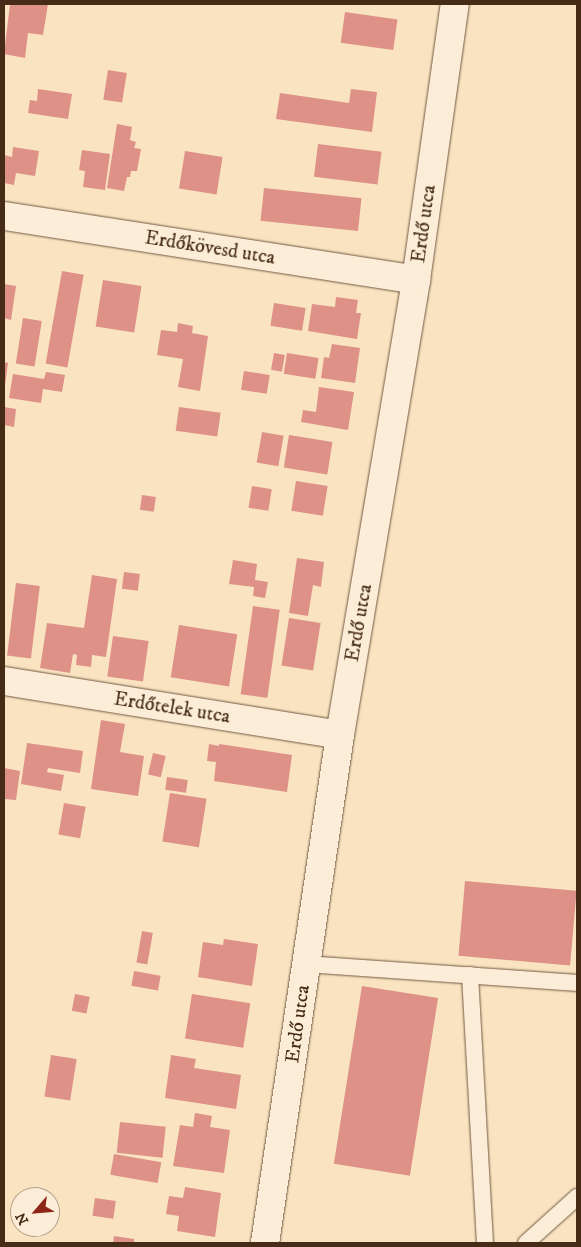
<!DOCTYPE html>
<html>
<head>
<meta charset="utf-8">
<style>
	body { margin:0 }
	#map { position:relative; width:581px; height:1247px; overflow:hidden; background:#f9e3c1; font-family:"IM FELL DW Pica",serif }
	div>[style] { position:absolute }
	[style*='--x'] { left:calc(var(--x)*1px); top:calc(var(--y)*1px); width:calc(var(--w)*1px); rotate:calc(var(--a)*1deg) }
	.building>* { inset:0; background:#de9186; transform-origin:0 0 }
	.roads { filter:drop-shadow(0 0 1px #735942) drop-shadow(0 0 1px #735942) }
	.service>* { height:16px; margin:-8px; padding:0 8px; transform-origin:8px; border-radius:8px; background:#fbedd7 }
	.minor>* { height:28px; margin:-14px; padding:0 14px; transform-origin:14px; border-radius:14px; background:#fbedd7 }
	span { translate:-50% -50%; white-space:nowrap; text-align:center; line-height:1.15; -webkit-text-stroke:4px #fbedd7; paint-order:stroke }
	.street-label { font-size:20px; color:#462b17 }
	.frame { position:absolute; inset:0; border:5px solid #462b17; pointer-events:none }
	.north { position:absolute; left:10px; top:1187px; width:50px; height:50px; box-sizing:border-box; background:#fbedd7; border:1px solid #b39f8a; border-radius:50%; rotate:243deg; font-size:14px; font-weight:700; line-height:20px; text-align:center; color:#462b17 }
	.north::after { content:''; display:block; margin:auto; width:18px; height:22px; background:#8f2418; clip-path:polygon(50% 0,100% 100%,50% 72%,0 100%) }
</style>
</head>
<body>
<div id="map">
	<div class="building">
		<div style="clip-path:polygon(10px 4px,48px 4px,43px 35px,28px 33px,25px 58px,4px 54px)"></div>
		<div style="left:345px;top:12px;width:53px;height:31px;rotate:8deg"></div>
		<div style="left:108px;top:70px;width:19px;height:30px;rotate:9deg"></div>
		<div style="clip-path:polygon(38px 89px,72px 94px,68px 119px,28px 113px,30px 100px,37px 101px)"></div>
		<div style="clip-path:polygon(351px 89px,377px 92px,372px 132px,276px 119px,280px 93px,349px 103px)"></div>
		<div style="clip-path:polygon(117px 124px,132px 127px,130px 140px,136px 142px,134px 148px,141px 149px,137px 171px,131px 171px,130px 177px,127px 177px,124px 191px,107px 188px)"></div>
		<div style="left:318px;top:144px;width:64px;height:33px;rotate:7deg"></div>
		<div style="clip-path:polygon(13px 147px,39px 151px,35px 176px,16px 173px,14px 185px,4px 183px,4px 155px,12px 157px)"></div>
		<div style="clip-path:polygon(82px 150px,110px 154px,105px 190px,83px 187px,85px 171px,79px 170px)"></div>
		<div style="left:185px;top:151px;width:38px;height:38px;rotate:9deg"></div>
		<div style="left:264px;top:188px;width:98px;height:33px;rotate:6deg"></div>
		<div style="left:62px;top:271px;width:22px;height:94px;rotate:10deg"></div>
		<div style="left:103px;top:280px;width:39px;height:47px;rotate:9deg"></div>
		<div style="clip-path:polygon(4px 284px,16px 286px,11px 320px,4px 318px)"></div>
		<div style="clip-path:polygon(336px 297px,358px 300px,356px 313px,361px 313px,357px 339px,308px 331px,312px 304px,335px 307px)"></div>
		<div style="left:274px;top:303px;width:32px;height:23px;rotate:9deg"></div>
		<div style="left:23px;top:318px;width:19px;height:46px;rotate:9deg"></div>
		<div style="clip-path:polygon(178px 323px,193px 326px,192px 333px,208px 336px,200px 391px,178px 387px,183px 359px,157px 355px,161px 330px,177px 332px)"></div>
		<div style="clip-path:polygon(332px 344px,360px 348px,355px 383px,321px 378px,324px 357px,329px 358px)"></div>
		<div style="left:274px;top:353px;width:11px;height:17px;rotate:10deg"></div>
		<div style="left:287px;top:353px;width:32px;height:21px;rotate:9deg"></div>
		<div style="clip-path:polygon(4px 362px,8px 363px,5px 385px,4px 385px)"></div>
		<div style="left:244px;top:371px;width:26px;height:19px;rotate:9deg"></div>
		<div style="clip-path:polygon(46px 372px,65px 375px,62px 392px,43px 389px,41px 403px,9px 398px,13px 374px,44px 379px)"></div>
		<div style="clip-path:polygon(319px 387px,354px 392px,348px 430px,301px 422px,303px 410px,316px 412px)"></div>
		<div style="clip-path:polygon(4px 407px,16px 409px,14px 427px,4px 425px)"></div>
		<div style="left:179px;top:407px;width:42px;height:24px;rotate:8deg"></div>
		<div style="left:262px;top:432px;width:22px;height:31px;rotate:10deg"></div>
		<div style="left:289px;top:435px;width:44px;height:33px;rotate:9deg"></div>
		<div style="left:296px;top:481px;width:32px;height:30px;rotate:9deg"></div>
		<div style="left:252px;top:486px;width:20px;height:22px;rotate:9deg"></div>
		<div style="left:142px;top:495px;width:14px;height:15px;rotate:8deg"></div>
		<div style="clip-path:polygon(297px 558px,324px 562px,321px 587px,313px 585px,308px 616px,289px 613px)"></div>
		<div style="clip-path:polygon(233px 560px,257px 564px,255px 580px,268px 582px,265px 598px,253px 596px,254px 587px,229px 584px)"></div>
		<div style="left:124px;top:572px;width:16px;height:17px;rotate:7deg"></div>
		<div style="clip-path:polygon(92px 575px,117px 579px,106px 657px,92px 655px,91px 667px,76px 665px,77px 655px,73px 654px,70px 673px,40px 668px,47px 623px,84px 628px)"></div>
		<div style="left:16px;top:583px;width:24px;height:73px;rotate:7deg"></div>
		<div style="left:253px;top:606px;width:27px;height:89px;rotate:8deg"></div>
		<div style="left:289px;top:618px;width:32px;height:48px;rotate:9deg"></div>
		<div style="left:179px;top:625px;width:59px;height:53px;rotate:9deg"></div>
		<div style="left:113px;top:636px;width:36px;height:41px;rotate:8deg"></div>
		<div style="clip-path:polygon(101px 720px,125px 724px,120px 752px,144px 756px,138px 796px,91px 789px)"></div>
		<div style="clip-path:polygon(27px 743px,83px 751px,80px 773px,48px 768px,47px 772px,64px 775px,61px 791px,21px 784px)"></div>
		<div style="clip-path:polygon(209px 744px,219px 746px,219px 744px,292px 755px,287px 792px,214px 781px,216px 762px,207px 761px)"></div>
		<div style="left:153px;top:753px;width:13px;height:22px;rotate:13deg"></div>
		<div style="clip-path:polygon(4px 768px,20px 771px,16px 800px,4px 799px)"></div>
		<div style="left:167px;top:777px;width:21px;height:13px;rotate:8deg"></div>
		<div style="left:170px;top:793px;width:37px;height:49px;rotate:9deg"></div>
		<div style="left:64px;top:803px;width:22px;height:32px;rotate:10deg"></div>
		<div style="left:465px;top:881px;width:112px;height:75px;rotate:5deg"></div>
		<div style="left:142px;top:931px;width:11px;height:32px;rotate:10deg"></div>
		<div style="clip-path:polygon(224px 939px,258px 944px,252px 986px,198px 977px,203px 942px,223px 945px)"></div>
		<div style="left:134px;top:971px;width:27px;height:15px;rotate:10deg"></div>
		<div style="left:362px;top:986px;width:77px;height:180px;rotate:9deg"></div>
		<div style="left:75px;top:994px;width:15px;height:17px;rotate:11deg"></div>
		<div style="left:192px;top:994px;width:59px;height:45px;rotate:9deg"></div>
		<div style="left:51px;top:1055px;width:26px;height:42px;rotate:9deg"></div>
		<div style="clip-path:polygon(171px 1055px,196px 1059px,194px 1068px,241px 1075px,236px 1109px,165px 1098px)"></div>
		<div style="clip-path:polygon(195px 1113px,212px 1116px,210px 1127px,230px 1130px,224px 1173px,173px 1166px,180px 1125px,193px 1127px)"></div>
		<div style="left:120px;top:1122px;width:46px;height:31px;rotate:6deg"></div>
		<div style="left:114px;top:1154px;width:48px;height:21px;rotate:10deg"></div>
		<div style="clip-path:polygon(185px 1187px,221px 1193px,215px 1237px,177px 1231px,179px 1216px,166px 1214px,169px 1196px,183px 1198px)"></div>
		<div style="left:95px;top:1198px;width:21px;height:18px;rotate:8deg"></div>
		<div style="clip-path:polygon(114px 1236px,134px 1239px,134px 1243px,113px 1243px)"></div>
	</div>
	<div class="roads">
		<div class="service">
			<div style="--x:306;--y:964;--w:272;--a:4"></div>
			<div style="--x:470;--y:975;--w:268;--a:86.8"></div>
			<div style="--x:526;--y:1243;--w:69;--a:-42"></div>
		</div>
		<div class="minor">
			<div style="--x:4;--y:216;--w:417;--a:8.8"></div>
			<div style="--x:4;--y:681;--w:340;--a:9.1"></div>
			<div style="--x:265;--y:1243;--w:514;--a:-81.6"></div>
			<div style="--x:340;--y:735;--w:461;--a:-80.5"></div>
			<div style="--x:416;--y:280;--w:279;--a:-82"></div>
		</div>
	</div>
	<div class="street-label">
		<span style="left:424px;top:224px;rotate:-82deg">Erdő utca</span>
		<span style="left:210px;top:248px;rotate:9deg">Erdőkövesd utca</span>
		<span style="left:359px;top:623px;rotate:-80deg">Erdő utca</span>
		<span style="left:172px;top:708px;rotate:9deg">Erdőtelek utca</span>
		<span style="left:298px;top:1024px;rotate:-82deg">Erdő utca</span>
	</div>
	<div class="frame"></div>
	<div class="north">N</div>
</div>
</body>
</html>
